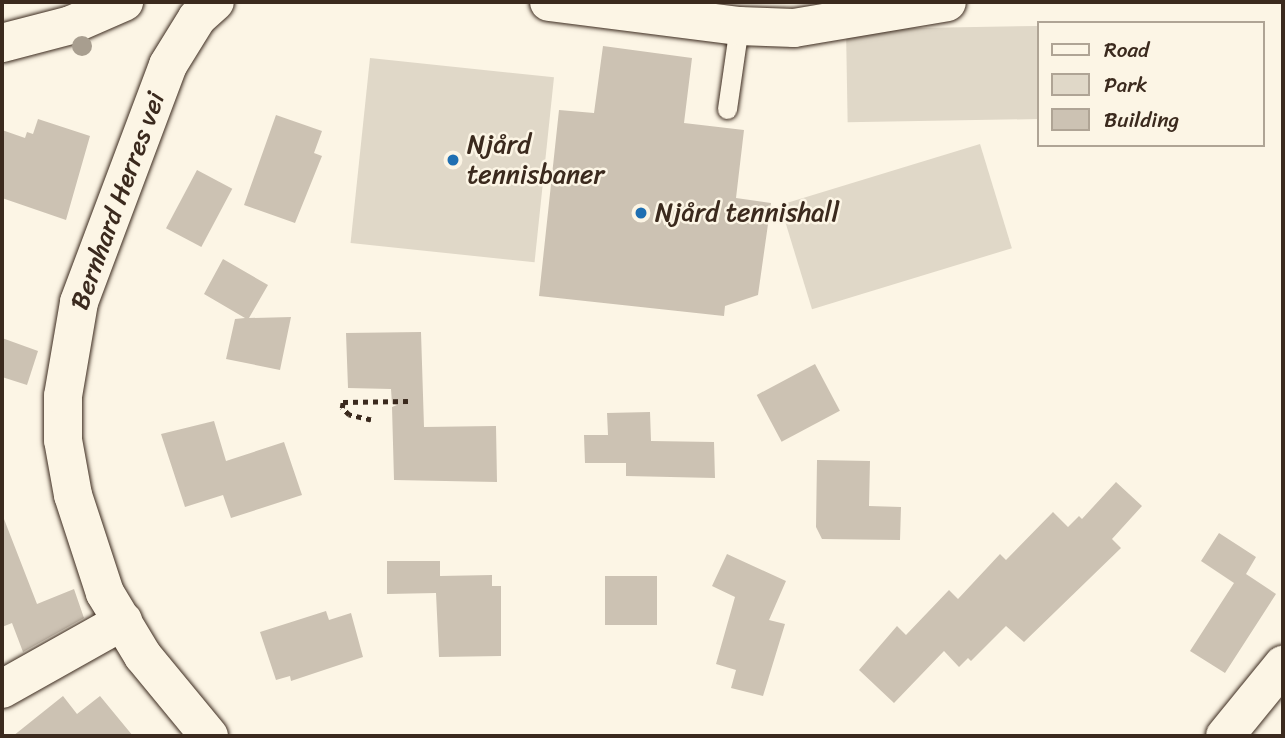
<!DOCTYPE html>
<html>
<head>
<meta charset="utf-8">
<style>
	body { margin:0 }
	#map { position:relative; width:1285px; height:738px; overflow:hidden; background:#fcf5e5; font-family:Sriracha,sans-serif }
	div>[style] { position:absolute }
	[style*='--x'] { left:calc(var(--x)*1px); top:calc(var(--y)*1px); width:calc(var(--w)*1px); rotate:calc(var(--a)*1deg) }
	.green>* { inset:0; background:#e0d8c8; transform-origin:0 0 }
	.building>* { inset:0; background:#ccc2b3; transform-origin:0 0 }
	.path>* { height:4.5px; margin-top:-2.25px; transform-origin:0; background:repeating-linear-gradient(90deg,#3b2a1e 0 5px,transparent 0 10px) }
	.roads { filter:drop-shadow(0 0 2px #3b2a1e) drop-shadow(0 0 2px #3b2a1e) }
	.lane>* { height:19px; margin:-9.5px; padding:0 9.5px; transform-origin:9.5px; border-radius:9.5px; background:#fcf5e5 }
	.street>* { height:38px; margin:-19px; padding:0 19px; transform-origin:19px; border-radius:19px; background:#fcf5e5 }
	.primary>* { height:38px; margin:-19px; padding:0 19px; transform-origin:19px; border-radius:19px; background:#fcf5e5 }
	.trees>* { width:20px; height:20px; margin:-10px; border-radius:50%; background:#a89e8f }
	.dots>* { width:19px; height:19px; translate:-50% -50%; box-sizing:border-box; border:4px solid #fcf5e5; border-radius:50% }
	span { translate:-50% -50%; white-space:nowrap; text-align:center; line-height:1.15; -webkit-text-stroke:5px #fcf5e5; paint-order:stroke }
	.poi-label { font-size:26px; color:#3b2a1e }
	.left { translate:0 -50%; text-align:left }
	.street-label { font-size:26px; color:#3b2a1e }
	.frame { position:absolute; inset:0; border:4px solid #3b2a1e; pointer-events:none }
	.legend { position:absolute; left:1037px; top:21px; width:228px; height:126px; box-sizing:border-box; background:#fcf5e5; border:2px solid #afa495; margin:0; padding:9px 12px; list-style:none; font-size:21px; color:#3b2a1e }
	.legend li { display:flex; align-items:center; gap:14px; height:35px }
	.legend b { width:35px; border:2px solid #afa495 }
</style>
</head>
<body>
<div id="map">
	<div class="green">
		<div style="left:1037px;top:26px;width:93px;height:191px;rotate:89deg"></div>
		<div style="left:370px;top:58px;width:185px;height:186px;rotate:6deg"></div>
		<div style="left:980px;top:144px;width:109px;height:209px;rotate:73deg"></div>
	</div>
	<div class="building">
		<div style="clip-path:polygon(603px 46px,692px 58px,684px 123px,744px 130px,736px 198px,771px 203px,758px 295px,725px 306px,724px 316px,539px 296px,559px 110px,594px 113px)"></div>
		<div style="clip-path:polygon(276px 115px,322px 131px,314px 153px,322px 156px,295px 223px,244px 205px)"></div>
		<div style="clip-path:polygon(38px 119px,90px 136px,66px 220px,2px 198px,2px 130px,25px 138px,27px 132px,33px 134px)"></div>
		<div style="left:197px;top:170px;width:40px;height:66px;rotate:28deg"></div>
		<div style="clip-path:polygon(223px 259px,268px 285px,249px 318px,291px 317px,280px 370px,226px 359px,235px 319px,245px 318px,204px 294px)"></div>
		<div style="clip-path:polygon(421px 332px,424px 427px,496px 426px,497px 482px,394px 480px,392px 407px,397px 405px,392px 404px,391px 389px,348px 388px,346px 333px)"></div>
		<div style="clip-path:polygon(2px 338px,38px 351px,27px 385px,2px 377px)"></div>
		<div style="left:815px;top:364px;width:53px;height:66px;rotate:62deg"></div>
		<div style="clip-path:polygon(650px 412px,651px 441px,714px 442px,715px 478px,626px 476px,626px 463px,585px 463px,584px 435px,608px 435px,607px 413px)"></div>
		<div style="clip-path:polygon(214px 421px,226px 461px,284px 442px,302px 495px,231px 518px,223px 495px,185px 507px,161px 434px)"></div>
		<div style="clip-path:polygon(817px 460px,870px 461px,869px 506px,901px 507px,900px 540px,822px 539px,816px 527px)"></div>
		<div style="clip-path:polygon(1116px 482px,1142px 506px,1112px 539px,1121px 548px,1024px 642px,1006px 626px,971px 661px,968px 658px,959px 667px,944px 651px,894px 703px,859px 670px,897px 626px,906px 635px,949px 590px,958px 599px,1000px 554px,1006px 560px,1053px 512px,1068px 527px,1079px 516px,1082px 519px)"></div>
		<div style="clip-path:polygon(4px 519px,37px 604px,74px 589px,84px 618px,23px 652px,12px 623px,2px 627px)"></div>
		<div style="clip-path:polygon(1219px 533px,1256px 557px,1246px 574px,1276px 594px,1225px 673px,1190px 651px,1234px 583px,1201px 561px)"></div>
		<div style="clip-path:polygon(727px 554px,786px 581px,769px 620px,785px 624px,763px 696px,731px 688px,736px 670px,716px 664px,735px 597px,712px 586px)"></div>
		<div style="clip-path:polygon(387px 561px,440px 561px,440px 576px,492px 575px,492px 586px,501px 586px,501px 656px,439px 657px,436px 593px,387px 594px)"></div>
		<div style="left:605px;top:576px;width:52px;height:49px"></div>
		<div style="clip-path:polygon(326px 611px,329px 620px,351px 613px,363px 657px,291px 681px,290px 676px,276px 680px,260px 632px)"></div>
		<div style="clip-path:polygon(63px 696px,77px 714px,100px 696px,133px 736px,13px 736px)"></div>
	</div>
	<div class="path">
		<div style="--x:371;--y:420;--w:23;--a:-167"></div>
		<div style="--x:349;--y:415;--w:10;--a:-135"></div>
		<div style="--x:342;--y:408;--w:6;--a:-81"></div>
		<div style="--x:343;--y:402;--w:65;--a:-0.9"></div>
	</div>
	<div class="roads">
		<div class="lane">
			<div style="--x:727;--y:109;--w:84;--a:-81.8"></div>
		</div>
		<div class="street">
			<div style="--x:549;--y:2;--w:192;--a:7.2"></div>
			<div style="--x:739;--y:26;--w:55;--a:2.1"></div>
			<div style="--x:794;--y:28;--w:155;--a:-9.6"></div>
			<div style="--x:2;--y:689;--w:139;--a:-29.3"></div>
			<div style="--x:209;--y:736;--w:104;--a:-129.5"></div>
			<div style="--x:143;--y:656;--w:74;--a:-121.1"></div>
			<div style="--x:105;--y:593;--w:103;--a:-108.1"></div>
			<div style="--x:73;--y:495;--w:56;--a:-100.3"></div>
			<div style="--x:63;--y:440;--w:44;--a:-90"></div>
			<div style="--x:63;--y:396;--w:95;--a:-80.3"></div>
			<div style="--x:79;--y:302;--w:253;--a:-69.4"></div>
			<div style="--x:168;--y:65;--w:55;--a:-58.3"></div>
			<div style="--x:197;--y:18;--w:24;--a:-42"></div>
			<div style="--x:1225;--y:736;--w:92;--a:-50.8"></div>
		</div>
		<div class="primary">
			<div style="--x:2;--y:43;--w:71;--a:-14.6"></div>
			<div style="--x:71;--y:25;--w:58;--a:-23.5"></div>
		</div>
	</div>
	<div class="trees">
		<div style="left:82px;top:46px"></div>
	</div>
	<div class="dots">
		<div style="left:453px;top:160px;background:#1f6fb2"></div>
		<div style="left:641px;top:213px;background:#1f6fb2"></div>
	</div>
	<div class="poi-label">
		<span class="left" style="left:467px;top:160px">Njård<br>tennisbaner</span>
		<span class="left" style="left:655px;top:213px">Njård tennishall</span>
	</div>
	<div class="street-label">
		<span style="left:118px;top:201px;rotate:-70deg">Bernhard Herres vei</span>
	</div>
	<div class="frame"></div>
	<ul class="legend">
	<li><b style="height:9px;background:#fcf5e5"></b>Road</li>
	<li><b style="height:19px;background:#e0d8c8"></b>Park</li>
	<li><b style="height:19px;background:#ccc2b3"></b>Building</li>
	</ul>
</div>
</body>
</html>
